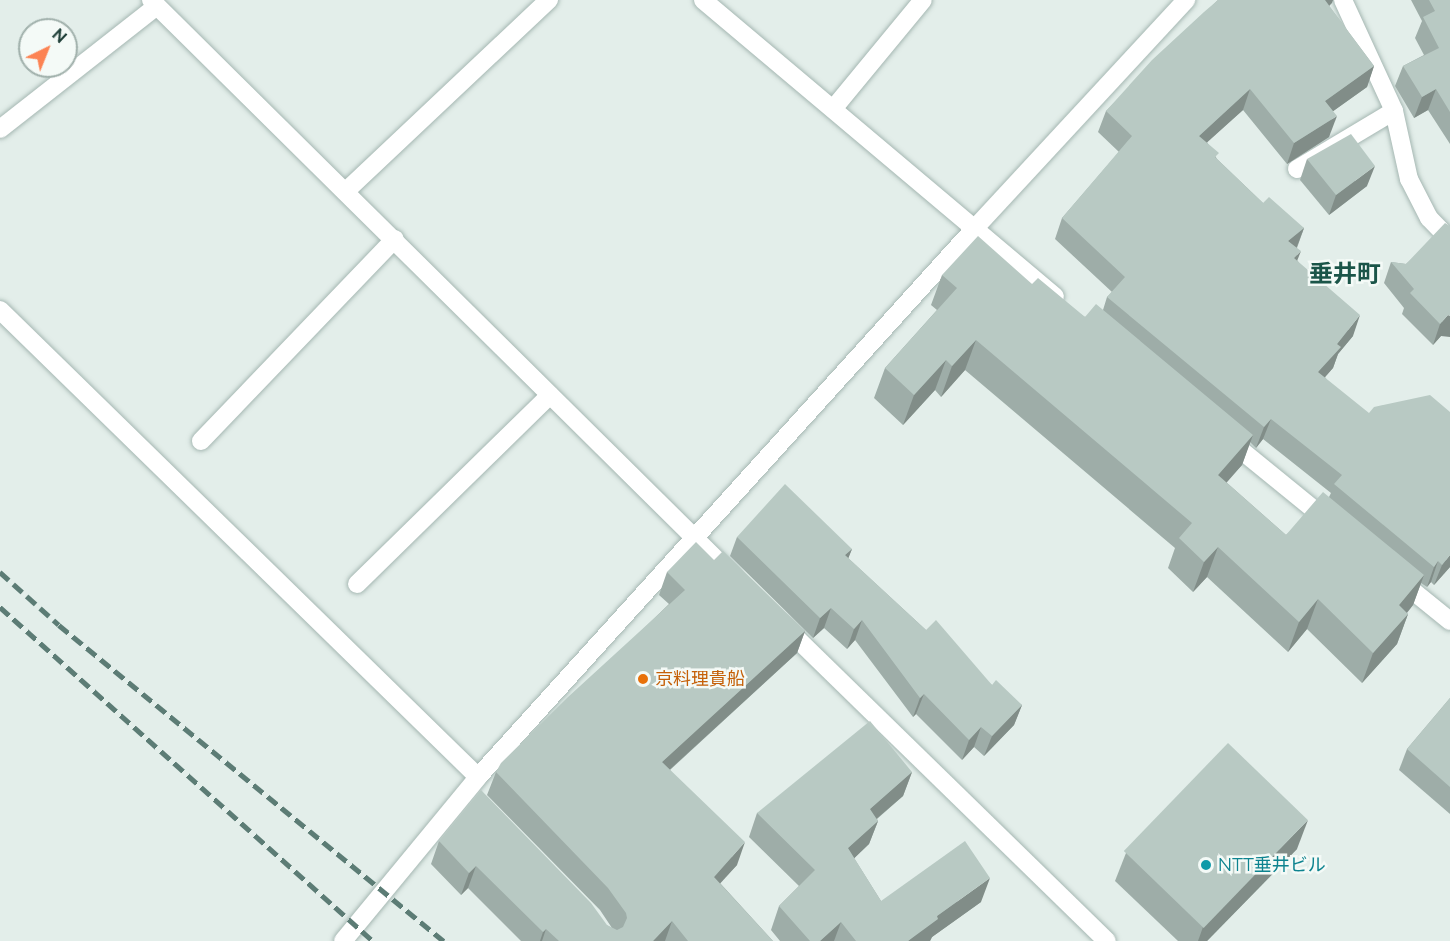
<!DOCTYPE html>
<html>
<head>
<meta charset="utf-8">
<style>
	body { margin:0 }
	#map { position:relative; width:1450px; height:941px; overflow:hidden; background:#e3eeea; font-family:Raleway,"Noto Sans JP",sans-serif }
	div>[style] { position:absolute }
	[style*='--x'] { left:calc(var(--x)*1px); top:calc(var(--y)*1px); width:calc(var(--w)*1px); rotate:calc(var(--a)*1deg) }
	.roads { filter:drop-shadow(0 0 2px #a5b7b2) drop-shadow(0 0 2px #a5b7b2) }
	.minor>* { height:18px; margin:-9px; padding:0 9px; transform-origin:9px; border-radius:9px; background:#fff }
	.rail>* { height:4.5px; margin-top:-2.25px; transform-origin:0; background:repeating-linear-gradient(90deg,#5c7c75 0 12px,transparent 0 18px) }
	.wall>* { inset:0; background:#9eada8 }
	.shaded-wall>* { inset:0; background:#818d88 }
	.building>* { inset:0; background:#b8c9c3; transform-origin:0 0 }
	.dots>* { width:16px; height:16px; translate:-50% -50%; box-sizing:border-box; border:3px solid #f4faf7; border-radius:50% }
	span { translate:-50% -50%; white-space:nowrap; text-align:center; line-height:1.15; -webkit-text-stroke:5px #f4faf7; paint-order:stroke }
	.food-label { font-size:18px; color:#c56008 }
	.left { translate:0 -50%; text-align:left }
	.culture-label { font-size:18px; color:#0d838f }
	.district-label { font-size:24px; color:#1b5549; font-weight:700 }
	.north { position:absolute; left:18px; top:18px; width:60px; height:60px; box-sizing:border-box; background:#f4faf7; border:2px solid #a0b0ab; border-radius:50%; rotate:43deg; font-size:16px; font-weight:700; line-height:24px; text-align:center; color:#21413a }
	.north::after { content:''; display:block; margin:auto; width:21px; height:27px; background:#fc8353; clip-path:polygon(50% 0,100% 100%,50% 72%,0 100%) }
</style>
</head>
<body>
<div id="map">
	<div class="roads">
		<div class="minor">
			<div style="--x:151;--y:0;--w:817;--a:44.7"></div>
			<div style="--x:703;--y:0;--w:460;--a:40.1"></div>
			<div style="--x:1343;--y:0;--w:122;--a:65.3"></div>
			<div style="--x:1394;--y:111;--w:70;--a:77.6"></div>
			<div style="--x:1409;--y:179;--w:44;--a:62.9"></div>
			<div style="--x:1429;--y:218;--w:30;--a:46"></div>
			<div style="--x:833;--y:109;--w:141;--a:-50.5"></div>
			<div style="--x:0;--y:129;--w:199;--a:-38.1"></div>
			<div style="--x:1297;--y:169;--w:113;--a:-30.9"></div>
			<div style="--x:346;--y:191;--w:279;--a:-43.3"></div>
			<div style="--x:0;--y:310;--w:668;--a:44.33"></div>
			<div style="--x:1226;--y:438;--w:132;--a:39.1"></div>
			<div style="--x:201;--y:441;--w:280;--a:-46.2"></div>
			<div style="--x:1398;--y:579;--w:67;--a:38.9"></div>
			<div style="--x:357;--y:584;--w:270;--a:-44.4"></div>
			<div style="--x:784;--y:626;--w:451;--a:44.3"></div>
			<div style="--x:343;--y:941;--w:212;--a:-50.5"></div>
			<div style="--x:478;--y:777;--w:741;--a:-47.85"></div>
			<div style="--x:975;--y:228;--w:311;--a:-47.2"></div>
		</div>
	</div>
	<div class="rail">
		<div style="--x:0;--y:572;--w:79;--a:41.9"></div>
		<div style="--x:59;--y:625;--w:498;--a:39.4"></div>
		<div style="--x:0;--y:607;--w:501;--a:41.84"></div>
	</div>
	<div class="wall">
		<div style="clip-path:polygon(evenodd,1218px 0,1333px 0,1329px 6px,1374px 66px,1367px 87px,1333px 111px,1329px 137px,1287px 164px,1243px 110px,1207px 142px,1217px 159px,1263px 203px,1304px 228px,1297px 248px,1297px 260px,1353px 336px,1338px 354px,1333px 368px,1325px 377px,1450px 567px,1434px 585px,1431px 582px,1427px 587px,1421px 583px,1413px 605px,1407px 613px,1408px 614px,1397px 644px,1362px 683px,1307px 629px,1288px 652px,1207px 577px,1193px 592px,1168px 568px,1175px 548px,965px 370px,941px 397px,935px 390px,903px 425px,874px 398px,885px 368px,937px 310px,931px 305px,942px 275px,1032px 284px,1085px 317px,1103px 310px,1107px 297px,1112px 292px,1055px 239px,1062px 218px,1119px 152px,1098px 132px,1106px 111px,1218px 0,1263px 439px,1331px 493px,1329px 497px,1286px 535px,1226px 482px,1242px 465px,1250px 442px,1256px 448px,1263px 439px)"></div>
		<div style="clip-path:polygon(1411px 0,1450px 0,1450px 144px,1428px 110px,1414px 118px,1395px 86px,1403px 66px,1424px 55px,1415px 38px,1422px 21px)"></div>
		<div style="clip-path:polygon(1307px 159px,1367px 186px,1329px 215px,1300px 180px)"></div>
		<div style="clip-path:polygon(1450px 226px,1441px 336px,1433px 345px,1402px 314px,1404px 308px,1384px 283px,1391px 262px,1406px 264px)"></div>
		<div style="clip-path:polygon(737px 537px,852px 549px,848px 558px,926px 630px,992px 685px,1022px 705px,1014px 725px,984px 756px,974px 747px,962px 760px,916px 714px,913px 717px,855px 640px,847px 649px,824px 628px,813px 638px,730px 556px)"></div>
		<div style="clip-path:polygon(714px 560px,805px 631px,797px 653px,670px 770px,737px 865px,720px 883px,773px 941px,521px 941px,468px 888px,461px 895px,431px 864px,439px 841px,612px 928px,600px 910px,487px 795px,496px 772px,669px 604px,659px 595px,667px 572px)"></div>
		<div style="clip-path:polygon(1450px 698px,1450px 814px,1399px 770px,1407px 749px)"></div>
		<div style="clip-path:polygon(912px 772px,903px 796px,877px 819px,878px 821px,869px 844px,854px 858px,881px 901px,981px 902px,932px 937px,930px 941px,780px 941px,771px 930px,779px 906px,799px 886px,749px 837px,757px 813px)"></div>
		<div style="clip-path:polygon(1297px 849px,1207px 941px,1178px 941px,1115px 881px,1126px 853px)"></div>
	</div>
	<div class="shaded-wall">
		<div style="clip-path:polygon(1323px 0,1333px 0,1332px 3px,1316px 19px)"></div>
		<div style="clip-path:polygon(1374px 66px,1367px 87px,1318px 122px,1325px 101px)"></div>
		<div style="clip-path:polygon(1250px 89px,1243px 110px,1192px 156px,1199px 136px)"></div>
		<div style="clip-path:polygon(1436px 89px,1428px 110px,1414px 118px,1422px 97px)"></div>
		<div style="clip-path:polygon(1337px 116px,1329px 137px,1287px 164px,1294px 143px)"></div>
		<div style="clip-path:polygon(1375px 166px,1367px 186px,1329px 215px,1336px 195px)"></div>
		<div style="clip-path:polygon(1304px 228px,1296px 249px,1288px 241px)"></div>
		<div style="clip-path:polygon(1301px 251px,1293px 271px,1294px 258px)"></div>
		<div style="clip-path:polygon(1360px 315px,1353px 336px,1338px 354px,1333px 368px,1311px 393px,1318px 372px,1337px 344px)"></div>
		<div style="clip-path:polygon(1448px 315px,1450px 316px,1450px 337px,1441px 336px,1433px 345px,1440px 324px)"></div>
		<div style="clip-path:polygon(976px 340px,965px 370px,941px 397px,952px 366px)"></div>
		<div style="clip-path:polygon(946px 360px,935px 390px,903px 425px,914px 395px)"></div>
		<div style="clip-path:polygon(1271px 419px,1263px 439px,1256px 448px,1264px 427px)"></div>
		<div style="clip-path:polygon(1253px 435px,1242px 465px,1207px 505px,1218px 475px)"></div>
		<div style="clip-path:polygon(1218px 547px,1207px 577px,1193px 592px,1204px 562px)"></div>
		<div style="clip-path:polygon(852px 549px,844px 569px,845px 555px)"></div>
		<div style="clip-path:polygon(1450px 555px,1450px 567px,1434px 585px,1442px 565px)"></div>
		<div style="clip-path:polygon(1438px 561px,1431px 582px,1427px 587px,1434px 567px)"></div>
		<div style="clip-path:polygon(1424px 575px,1413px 605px,1389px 635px,1399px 605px)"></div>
		<div style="clip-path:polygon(1318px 599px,1307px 629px,1288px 652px,1299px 622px)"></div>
		<div style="clip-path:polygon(831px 608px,824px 628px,813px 638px,820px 618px)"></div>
		<div style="clip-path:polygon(1408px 614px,1397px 644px,1362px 683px,1373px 653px)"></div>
		<div style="clip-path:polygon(862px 620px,855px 640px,847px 649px,854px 629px)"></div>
		<div style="clip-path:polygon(805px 631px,797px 653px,654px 784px,662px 762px)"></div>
		<div style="clip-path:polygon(924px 694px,916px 714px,913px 717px,920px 698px)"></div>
		<div style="clip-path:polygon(1022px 705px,1014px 725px,984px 756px,992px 736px)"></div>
		<div style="clip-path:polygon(981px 727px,974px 747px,962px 760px,969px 740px)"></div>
		<div style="clip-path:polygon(912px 772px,903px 796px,861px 832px,870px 809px)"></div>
		<div style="clip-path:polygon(1308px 820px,1297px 849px,1207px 941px,1198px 941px,1203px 927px)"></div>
		<div style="clip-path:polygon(878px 821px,869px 844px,840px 872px,848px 848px)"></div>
		<div style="clip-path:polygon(745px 842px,737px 865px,706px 899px,714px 877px)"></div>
		<div style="clip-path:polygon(476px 866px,468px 888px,461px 895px,469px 873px)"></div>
		<div style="clip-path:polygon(990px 878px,981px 902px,932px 937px,930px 941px,908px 941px,937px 916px)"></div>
		<div style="clip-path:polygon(672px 921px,665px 941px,653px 941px)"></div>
		<div style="clip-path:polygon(841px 922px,834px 941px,820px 941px)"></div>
		<div style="clip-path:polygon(546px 929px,542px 941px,540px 941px,543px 932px)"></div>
	</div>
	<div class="building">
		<div style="clip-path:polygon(1218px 0,1325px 0,1374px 66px,1325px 101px,1337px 116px,1294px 143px,1250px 89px,1199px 136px,1219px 153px,1215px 157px,1263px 203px,1269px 197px,1304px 228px,1288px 241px,1301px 251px,1294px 258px,1360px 315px,1337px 344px,1341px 347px,1318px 372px,1369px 413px,1374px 407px,1430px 395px,1450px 412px,1450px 555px,1442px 565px,1438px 561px,1434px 567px,1334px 484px,1342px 475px,1271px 419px,1264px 427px,1107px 297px,1125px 277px,1062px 218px,1132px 136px,1106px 111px,1152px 60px,1204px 12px)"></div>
		<div style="clip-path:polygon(1429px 0,1450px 0,1450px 112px,1436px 89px,1422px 97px,1403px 66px,1439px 48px,1423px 17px,1435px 11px)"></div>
		<div style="clip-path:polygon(1351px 134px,1375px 166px,1336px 195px,1307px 159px)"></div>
		<div style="clip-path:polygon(1445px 223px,1450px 226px,1450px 316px,1448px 315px,1440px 324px,1410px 293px,1414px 289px,1391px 262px,1406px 264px)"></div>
		<div style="clip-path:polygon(978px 236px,1032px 284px,1038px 278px,1085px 317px,1096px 304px,1253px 435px,1218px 475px,1286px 535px,1323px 492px,1424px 575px,1399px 605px,1408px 614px,1373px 653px,1318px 599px,1299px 622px,1218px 547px,1204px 562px,1179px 538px,1192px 523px,976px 340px,952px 366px,946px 360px,914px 395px,885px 368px,957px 288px,942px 275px)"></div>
		<div style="clip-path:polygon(785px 484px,852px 549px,845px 555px,926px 630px,936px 620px,992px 685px,996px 680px,1022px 705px,992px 736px,981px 727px,969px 740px,924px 694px,920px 698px,862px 620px,854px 629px,831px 608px,820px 618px,737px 537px)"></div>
		<div style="clip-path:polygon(696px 542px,714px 560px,723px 551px,805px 631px,662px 762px,745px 842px,714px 877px,773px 941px,688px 941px,672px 921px,653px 941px,559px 941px,546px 929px,543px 932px,476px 866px,469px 873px,439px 841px,481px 790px,591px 903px,607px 925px,617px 930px,623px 927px,627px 918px,626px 913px,608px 888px,496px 772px,501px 763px,568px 697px,685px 590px,667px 572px)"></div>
		<div style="clip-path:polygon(1450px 698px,1450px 787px,1407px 749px)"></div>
		<div style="clip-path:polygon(870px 721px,912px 772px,870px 809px,878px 821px,848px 848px,881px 901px,965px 841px,990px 878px,937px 916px,938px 919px,908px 941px,856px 941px,841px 922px,820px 941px,810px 941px,779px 906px,815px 870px,757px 813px)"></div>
		<div style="left:1228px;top:743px;width:111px;height:150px;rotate:44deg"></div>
	</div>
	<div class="dots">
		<div style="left:643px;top:679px;background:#e8710a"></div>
		<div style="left:1206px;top:865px;background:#0f9aa8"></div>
	</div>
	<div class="food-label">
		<span class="left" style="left:655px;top:679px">京料理貴船</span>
	</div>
	<div class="culture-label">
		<span class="left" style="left:1218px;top:865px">NTT垂井ビル</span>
	</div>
	<div class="district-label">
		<span style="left:1345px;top:274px">垂井町</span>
	</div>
	<div class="north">N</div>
</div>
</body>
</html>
